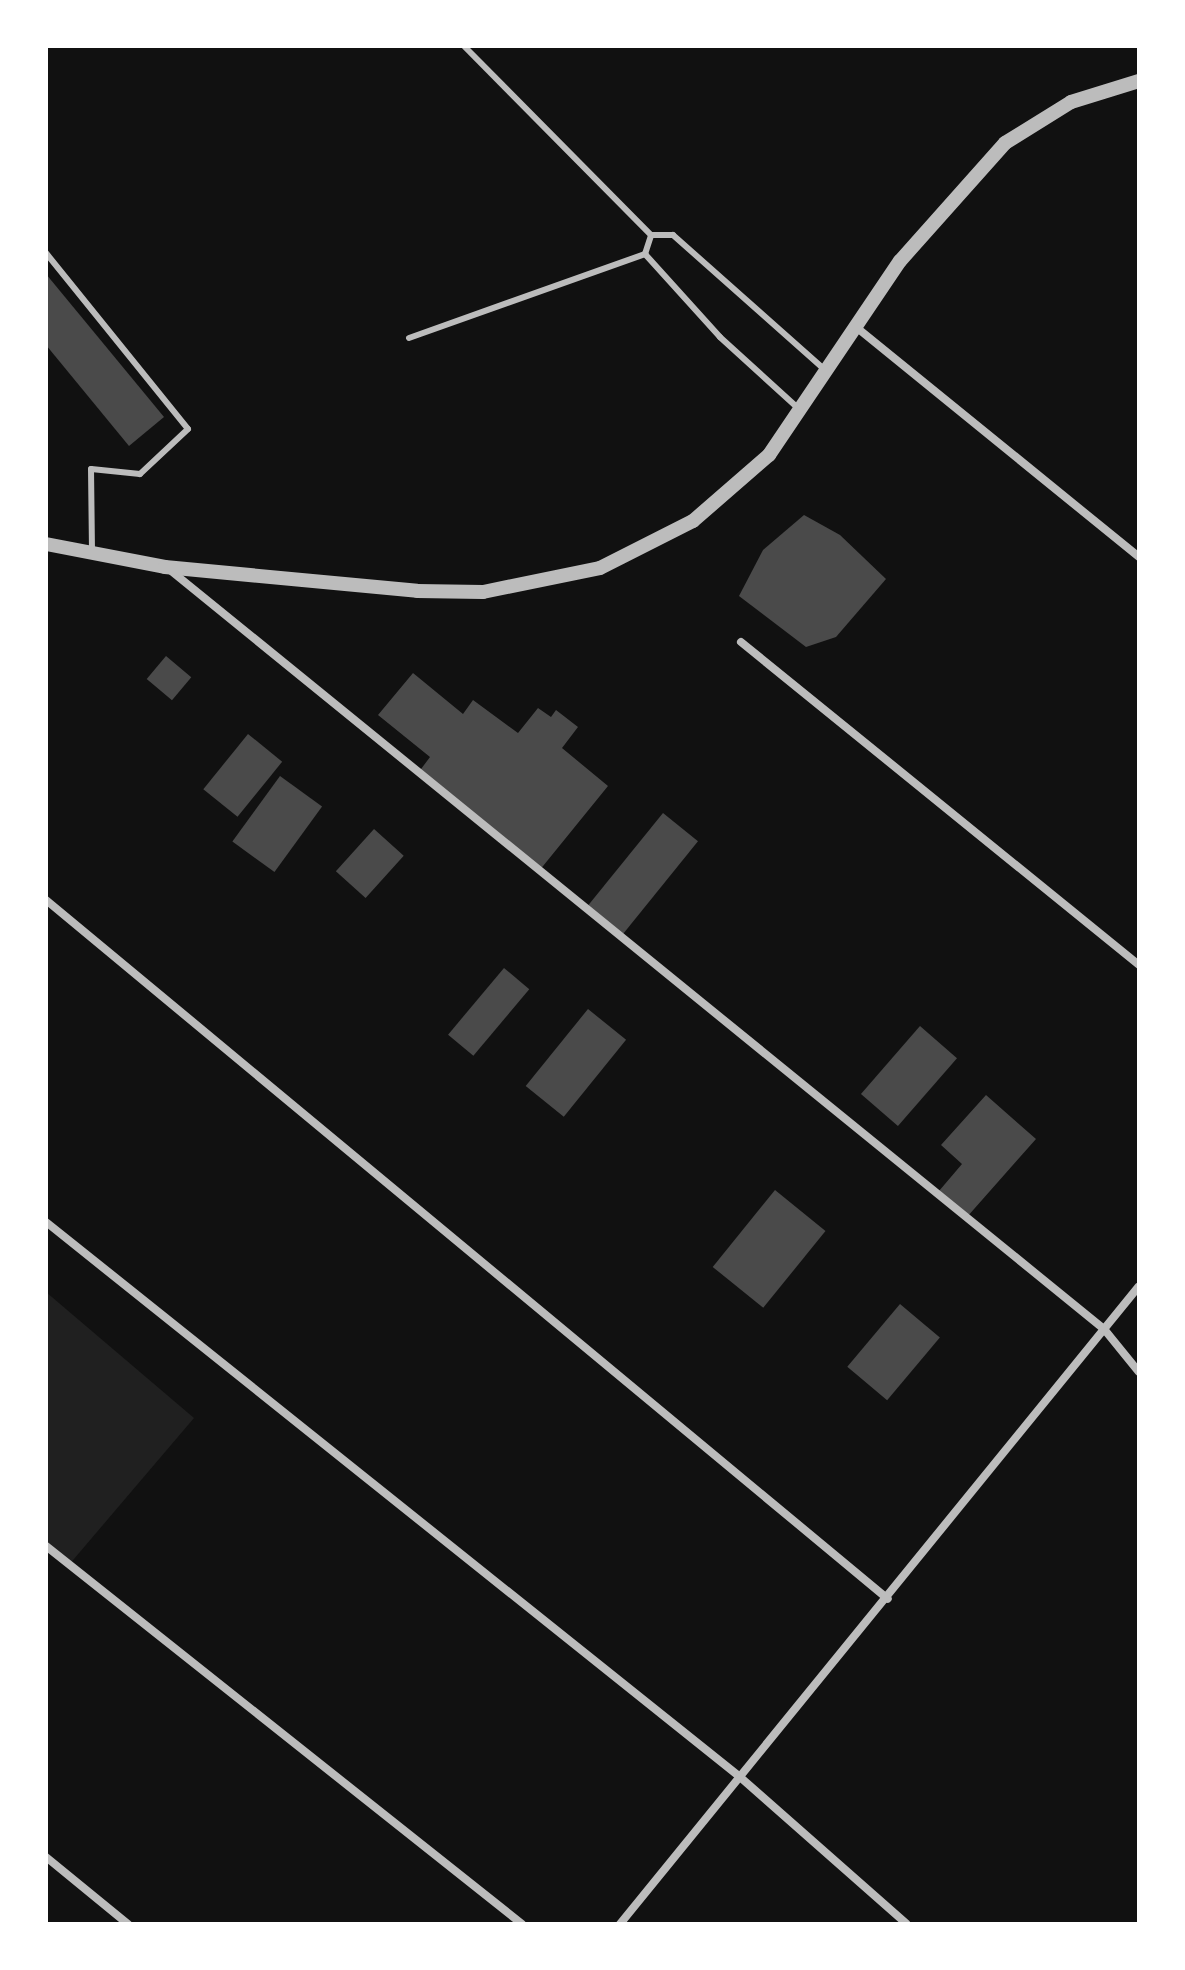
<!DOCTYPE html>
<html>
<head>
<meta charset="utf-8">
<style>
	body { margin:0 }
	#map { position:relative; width:1185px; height:1970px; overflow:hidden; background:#111; font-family:"Playfair Display",serif }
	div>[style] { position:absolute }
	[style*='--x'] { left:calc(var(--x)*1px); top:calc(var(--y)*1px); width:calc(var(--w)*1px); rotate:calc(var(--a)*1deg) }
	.green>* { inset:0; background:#202020 }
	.building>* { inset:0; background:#4a4a4a; transform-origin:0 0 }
	.service>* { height:6px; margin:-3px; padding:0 3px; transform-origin:3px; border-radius:3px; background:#bcbcbc }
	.minor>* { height:8px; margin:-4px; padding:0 4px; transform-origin:4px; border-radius:4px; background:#bcbcbc }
	.tertiary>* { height:14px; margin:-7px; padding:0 7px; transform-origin:7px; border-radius:7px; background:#bcbcbc }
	span { translate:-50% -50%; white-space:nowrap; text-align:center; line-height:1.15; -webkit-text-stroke:8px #fff; paint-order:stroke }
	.frame { position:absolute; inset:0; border:48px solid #fff; pointer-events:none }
</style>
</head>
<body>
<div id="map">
	<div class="green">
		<div style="clip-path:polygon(46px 1292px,194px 1418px,68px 1566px,46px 1549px)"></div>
	</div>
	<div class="building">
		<div style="clip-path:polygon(46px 274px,164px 417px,129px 446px,46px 345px)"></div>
		<div style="clip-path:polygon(804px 515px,840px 535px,886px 579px,836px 637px,806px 647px,739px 596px,763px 550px)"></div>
		<div style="left:166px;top:656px;width:33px;height:30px;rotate:40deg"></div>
		<div style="clip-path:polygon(413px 673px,463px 714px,473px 700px,518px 733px,538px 708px,551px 717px,556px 710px,578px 727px,562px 748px,608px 786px,539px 871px,418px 773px,430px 757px,378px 715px)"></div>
		<div style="left:248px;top:734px;width:44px;height:71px;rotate:39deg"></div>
		<div style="left:280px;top:776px;width:52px;height:81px;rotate:36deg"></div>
		<div style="left:663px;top:813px;width:45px;height:122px;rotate:39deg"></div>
		<div style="left:374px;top:829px;width:40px;height:57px;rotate:42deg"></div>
		<div style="left:504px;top:968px;width:33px;height:87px;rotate:40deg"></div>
		<div style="left:588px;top:1009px;width:49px;height:99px;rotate:39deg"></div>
		<div style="left:920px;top:1026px;width:49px;height:90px;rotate:41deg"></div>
		<div style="clip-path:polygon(986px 1095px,1036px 1139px,967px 1217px,939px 1191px,962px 1164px,941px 1145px)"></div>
		<div style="left:775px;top:1190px;width:65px;height:99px;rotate:39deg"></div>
		<div style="left:900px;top:1304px;width:52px;height:82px;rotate:40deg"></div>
	</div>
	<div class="service">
		<div style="--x:464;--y:46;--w:266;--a:45.3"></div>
		<div style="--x:46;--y:253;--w:226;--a:51.1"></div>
		<div style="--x:188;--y:429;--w:66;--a:136.8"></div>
		<div style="--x:140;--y:474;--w:49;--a:-174.2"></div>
		<div style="--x:91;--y:469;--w:81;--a:89.3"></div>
		<div style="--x:409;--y:338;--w:251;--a:-19.6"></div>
		<div style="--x:799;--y:409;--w:107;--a:-137.7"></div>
		<div style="--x:720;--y:337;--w:112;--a:-132.1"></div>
		<div style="--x:645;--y:254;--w:20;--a:-72"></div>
		<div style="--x:651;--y:235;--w:22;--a:0"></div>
		<div style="--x:673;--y:235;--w:203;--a:41.6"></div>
	</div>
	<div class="minor">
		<div style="--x:856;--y:327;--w:365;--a:39.1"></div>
		<div style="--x:170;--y:570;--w:1204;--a:39.1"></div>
		<div style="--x:1104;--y:1329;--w:55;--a:50.9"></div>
		<div style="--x:741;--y:642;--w:513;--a:39.06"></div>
		<div style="--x:46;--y:900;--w:1094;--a:39.7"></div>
		<div style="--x:46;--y:1222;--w:889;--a:38.65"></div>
		<div style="--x:740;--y:1777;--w:222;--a:41.4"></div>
		<div style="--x:46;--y:1546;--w:608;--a:38.45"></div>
		<div style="--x:46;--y:1857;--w:106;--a:39.3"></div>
		<div style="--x:620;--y:1924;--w:822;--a:-50.87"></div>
	</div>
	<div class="tertiary">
		<div style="--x:46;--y:544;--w:121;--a:10.9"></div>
		<div style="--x:165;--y:567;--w:253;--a:5.4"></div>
		<div style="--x:417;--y:591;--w:66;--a:0.9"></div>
		<div style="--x:483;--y:592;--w:119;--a:-11.6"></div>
		<div style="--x:600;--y:568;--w:104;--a:-26.8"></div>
		<div style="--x:693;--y:521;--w:101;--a:-41"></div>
		<div style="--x:769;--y:455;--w:234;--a:-56"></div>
		<div style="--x:900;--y:261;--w:158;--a:-48.3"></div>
		<div style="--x:1005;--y:143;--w:78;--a:-31.8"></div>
		<div style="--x:1071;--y:102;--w:71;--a:-17.2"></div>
	</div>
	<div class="frame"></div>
</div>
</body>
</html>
